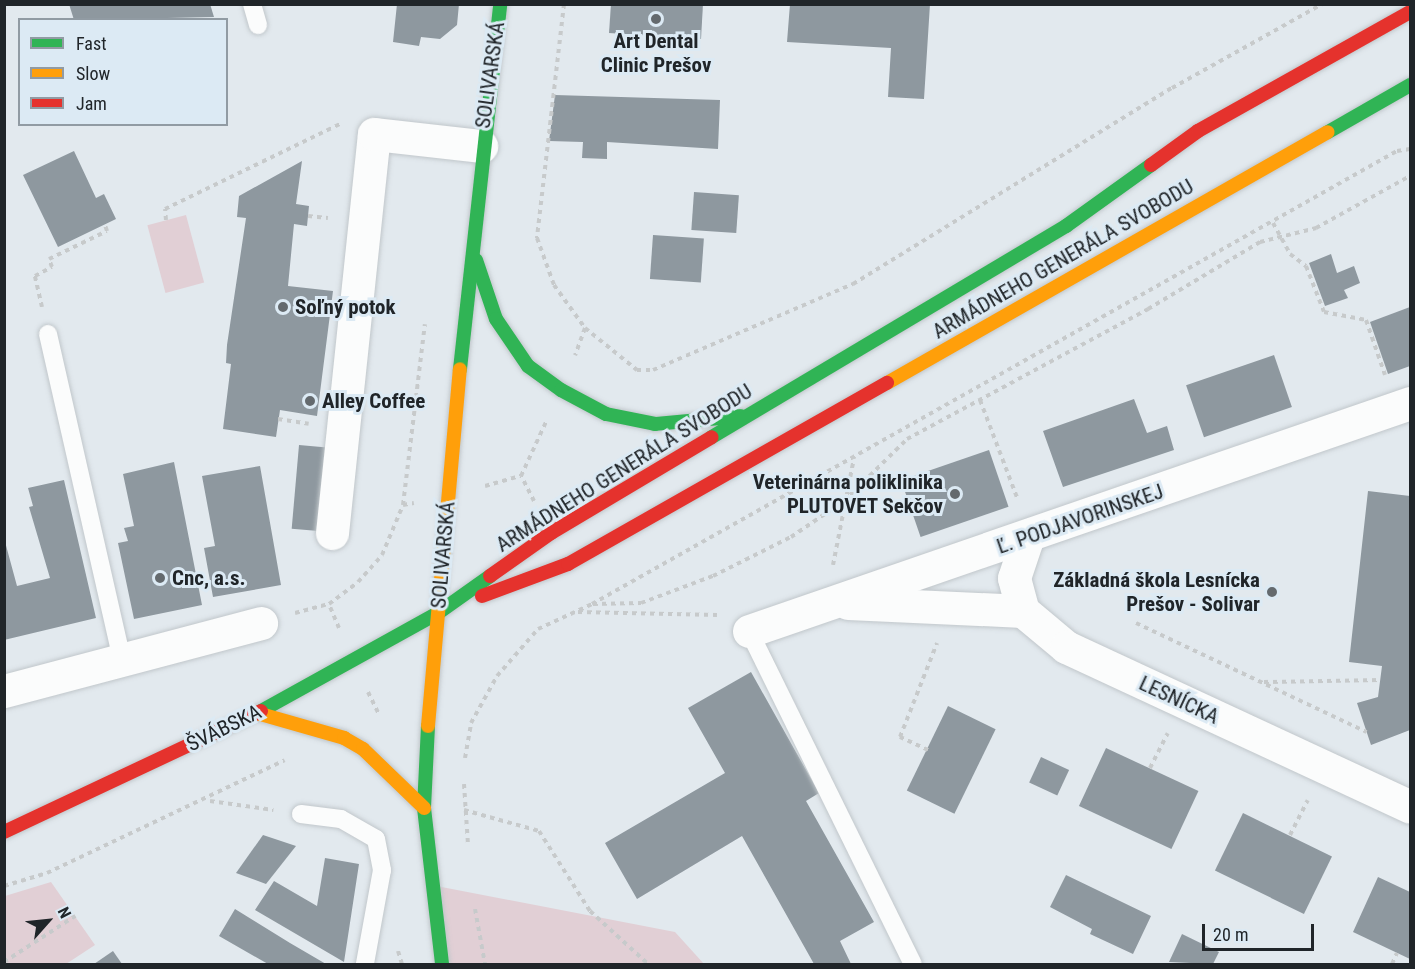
<!DOCTYPE html>
<html>
<head>
<meta charset="utf-8">
<style>
	body { margin:0 }
	#map { position:relative; width:1415px; height:969px; overflow:hidden; background:#e2e9ee; font-family:"Roboto Condensed",sans-serif }
	div>[style] { position:absolute }
	[style*='--x'] { left:calc(var(--x)*1px); top:calc(var(--y)*1px); width:calc(var(--w)*1px); rotate:calc(var(--a)*1deg) }
	.green>* { inset:0; background:#e1cfd5; transform-origin:0 0 }
	.building>* { inset:0; background:#8e989f; transform-origin:0 0 }
	.path>* { height:4px; margin-top:-2px; transform-origin:0; background:repeating-linear-gradient(90deg,#c7cacb 0 4.5px,transparent 0 9px) }
	.roads { filter:drop-shadow(0 0 2px #c1c7cb) drop-shadow(0 0 2px #c1c7cb) }
	.lane>* { height:18px; margin:-9px; padding:0 9px; transform-origin:9px; border-radius:9px; background:#fbfcfc }
	.street>* { height:33px; margin:-16.5px; padding:0 16.5px; transform-origin:16.5px; border-radius:16.5px; background:#fbfcfc }
	.fast>* { height:14px; margin:-7px; padding:0 7px; transform-origin:7px; border-radius:7px; background:#30b455 }
	.slow>* { height:14px; margin:-7px; padding:0 7px; transform-origin:7px; border-radius:7px; background:#ff9f0a }
	.jam>* { height:14px; margin:-7px; padding:0 7px; transform-origin:7px; border-radius:7px; background:#e5322d }
	.dots>* { width:16px; height:16px; translate:-50% -50%; box-sizing:border-box; border:3px solid #dceaf4; border-radius:50% }
	span { translate:-50% -50%; white-space:nowrap; text-align:center; line-height:1.15; -webkit-text-stroke:6px #dceaf4; paint-order:stroke }
	.poi-label { font-size:21px; color:#202529; font-weight:700 }
	.left { translate:0 -50%; text-align:left }
	.right { translate:-100% -50%; text-align:right }
	.street-label { font-size:21px; color:#202529 }
	.frame { position:absolute; inset:0; border:6px solid #202529; pointer-events:none }
	.legend { position:absolute; left:18px; top:18px; width:210px; height:108px; box-sizing:border-box; background:#dceaf4; border:2px solid #919ba3; margin:0; padding:8px 10px; list-style:none; font-size:18px; color:#202529 }
	.legend li { display:flex; align-items:center; gap:12px; height:30px }
	.legend b { width:30px; border:2px solid #919ba3 }
	.north { position:absolute; left:18px; top:891px; width:60px; height:60px; -webkit-text-stroke:4px #dceaf4; paint-order:stroke; rotate:63deg; font-size:16px; font-weight:700; line-height:24px; text-align:center; color:#202529 }
	.north::after { content:''; display:block; margin:auto; width:21px; height:27px; background:#202529; clip-path:polygon(50% 0,100% 100%,50% 72%,0 100%) }
	.scale { position:absolute; left:1202px; top:924px; width:112px; height:27px; box-sizing:border-box; border:3px solid #202529; border-top:0; padding-left:8px; font-size:18px; line-height:21px; white-space:nowrap; color:#202529; -webkit-text-stroke:4px #dceaf4; paint-order:stroke }
</style>
</head>
<body>
<div id="map">
	<div class="green">
		<div style="left:186px;top:215px;width:70px;height:40px;rotate:75deg"></div>
		<div style="clip-path:polygon(51px 882px,95px 945px,66px 964px,5px 964px,5px 896px)"></div>
		<div style="clip-path:polygon(426px 884px,675px 932px,704px 964px,450px 964px)"></div>
	</div>
	<div class="building">
		<div style="clip-path:polygon(69px 4px,210px 4px,214px 17px,74px 20px)"></div>
		<div style="clip-path:polygon(397px 4px,459px 4px,457px 25px,440px 39px,421px 37px,419px 46px,393px 42px)"></div>
		<div style="clip-path:polygon(611px 4px,703px 4px,701px 39px,609px 33px)"></div>
		<div style="clip-path:polygon(790px 4px,930px 4px,924px 99px,888px 97px,891px 48px,787px 42px)"></div>
		<div style="clip-path:polygon(555px 95px,720px 100px,718px 149px,607px 142px,607px 159px,582px 158px,583px 142px,549px 141px)"></div>
		<div style="clip-path:polygon(74px 151px,96px 198px,104px 194px,116px 219px,58px 247px,23px 175px)"></div>
		<div style="clip-path:polygon(302px 161px,296px 204px,309px 206px,307px 226px,294px 224px,288px 286px,333px 291px,317px 416px,280px 410px,276px 437px,223px 429px,231px 364px,226px 363px,227px 345px,246px 218px,237px 217px,239px 196px)"></div>
		<div style="left:694px;top:192px;width:45px;height:38px;rotate:4deg"></div>
		<div style="left:653px;top:235px;width:51px;height:44px;rotate:4deg"></div>
		<div style="clip-path:polygon(1331px 254px,1337px 273px,1354px 266px,1360px 283px,1344px 290px,1348px 298px,1325px 306px,1309px 263px)"></div>
		<div style="clip-path:polygon(1410px 307px,1410px 366px,1388px 374px,1370px 322px)"></div>
		<div style="left:1274px;top:355px;width:55px;height:93px;rotate:71deg"></div>
		<div style="clip-path:polygon(1134px 399px,1147px 433px,1167px 426px,1174px 450px,1063px 487px,1043px 431px)"></div>
		<div style="left:299px;top:445px;width:42px;height:84px;rotate:5deg"></div>
		<div style="left:989px;top:450px;width:60px;height:93px;rotate:71deg"></div>
		<div style="clip-path:polygon(174px 462px,202px 605px,134px 619px,118px 543px,128px 541px,124px 528px,134px 526px,123px 474px)"></div>
		<div style="clip-path:polygon(260px 466px,281px 585px,213px 597px,204px 548px,215px 546px,202px 476px)"></div>
		<div style="clip-path:polygon(64px 480px,96px 618px,4px 640px,4px 538px,17px 586px,50px 578px,29px 507px,33px 506px,28px 488px)"></div>
		<div style="clip-path:polygon(1368px 491px,1410px 496px,1410px 730px,1371px 745px,1357px 703px,1378px 697px,1382px 666px,1349px 662px)"></div>
		<div style="clip-path:polygon(751px 672px,819px 793px,806px 801px,874px 922px,840px 941px,851px 964px,814px 964px,742px 836px,637px 899px,605px 843px,725px 773px,688px 708px)"></div>
		<div style="left:948px;top:706px;width:53px;height:94px;rotate:26deg"></div>
		<div style="left:1106px;top:748px;width:102px;height:64px;rotate:25deg"></div>
		<div style="left:1041px;top:757px;width:31px;height:28px;rotate:25deg"></div>
		<div style="left:1243px;top:813px;width:99px;height:64px;rotate:26deg"></div>
		<div style="clip-path:polygon(263px 835px,296px 846px,266px 884px,236px 873px)"></div>
		<div style="clip-path:polygon(325px 858px,359px 864px,344px 962px,255px 910px,274px 881px,317px 906px)"></div>
		<div style="clip-path:polygon(1066px 875px,1151px 916px,1133px 954px,1090px 934px,1092px 929px,1050px 907px)"></div>
		<div style="clip-path:polygon(1378px 877px,1410px 892px,1410px 959px,1353px 932px)"></div>
		<div style="clip-path:polygon(235px 909px,290px 943px,326px 964px,268px 964px,219px 936px)"></div>
		<div style="clip-path:polygon(1182px 934px,1219px 952px,1213px 964px,1169px 962px)"></div>
		<div style="clip-path:polygon(113px 951px,122px 964px,94px 964px)"></div>
	</div>
	<div class="path">
		<div style="--x:564;--y:4;--w:236;--a:96.6"></div>
		<div style="--x:537;--y:238;--w:50;--a:70.1"></div>
		<div style="--x:554;--y:285;--w:53;--a:54.2"></div>
		<div style="--x:585;--y:328;--w:29;--a:110"></div>
		<div style="--x:308;--y:216;--w:20;--a:6"></div>
		<div style="--x:166;--y:220;--w:11;--a:-95"></div>
		<div style="--x:165;--y:209;--w:195;--a:-25.9"></div>
		<div style="--x:1273;--y:223;--w:35;--a:61"></div>
		<div style="--x:1290;--y:254;--w:20;--a:37"></div>
		<div style="--x:1306;--y:266;--w:49;--a:68.6"></div>
		<div style="--x:1324;--y:312;--w:43;--a:10.8"></div>
		<div style="--x:1366;--y:320;--w:58;--a:70.9"></div>
		<div style="--x:42;--y:307;--w:32;--a:-103"></div>
		<div style="--x:35;--y:276;--w:19;--a:-28"></div>
		<div style="--x:52;--y:267;--w:9;--a:-111"></div>
		<div style="--x:49;--y:259;--w:64;--a:-25.8"></div>
		<div style="--x:107;--y:231;--w:6;--a:-108"></div>
		<div style="--x:585;--y:328;--w:67;--a:38.9"></div>
		<div style="--x:637;--y:370;--w:16;--a:0"></div>
		<div style="--x:653;--y:370;--w:218;--a:-23.3"></div>
		<div style="--x:853;--y:284;--w:374;--a:-31.6"></div>
		<div style="--x:1172;--y:88;--w:172;--a:-29.2"></div>
		<div style="--x:980;--y:400;--w:107;--a:69.2"></div>
		<div style="--x:278;--y:419;--w:31;--a:9"></div>
		<div style="--x:485;--y:486;--w:37;--a:-16"></div>
		<div style="--x:534;--y:501;--w:28;--a:-117"></div>
		<div style="--x:521;--y:476;--w:60;--a:-65.2"></div>
		<div style="--x:403;--y:505;--w:182;--a:-83.1"></div>
		<div style="--x:833;--y:565;--w:109;--a:-78.9"></div>
		<div style="--x:593;--y:604;--w:48;--a:-1.2"></div>
		<div style="--x:641;--y:603;--w:77;--a:-20.6"></div>
		<div style="--x:713;--y:576;--w:87;--a:-26.6"></div>
		<div style="--x:791;--y:537;--w:64;--a:-34.2"></div>
		<div style="--x:844;--y:501;--w:88;--a:-44.5"></div>
		<div style="--x:907;--y:439;--w:274;--a:-28.3"></div>
		<div style="--x:1148;--y:309;--w:131;--a:-30.9"></div>
		<div style="--x:1260;--y:242;--w:58;--a:-14"></div>
		<div style="--x:1316;--y:228;--w:107;--a:-29"></div>
		<div style="--x:578;--y:612;--w:139;--a:1.2"></div>
		<div style="--x:295;--y:613;--w:35;--a:-15"></div>
		<div style="--x:1136;--y:623;--w:255;--a:25.3"></div>
		<div style="--x:339;--y:628;--w:26;--a:-113"></div>
		<div style="--x:329;--y:604;--w:36;--a:-37"></div>
		<div style="--x:358;--y:582;--w:36;--a:-48"></div>
		<div style="--x:382;--y:555;--w:54;--a:-67.2"></div>
		<div style="--x:403;--y:505;--w:11;--a:-10"></div>
		<div style="--x:1264;--y:682;--w:116;--a:-1"></div>
		<div style="--x:368;--y:692;--w:25;--a:64"></div>
		<div style="--x:928;--y:750;--w:31;--a:-155"></div>
		<div style="--x:900;--y:737;--w:101;--a:-68.5"></div>
		<div style="--x:465;--y:758;--w:36;--a:-80"></div>
		<div style="--x:471;--y:723;--w:54;--a:-61"></div>
		<div style="--x:497;--y:676;--w:62;--a:-48.9"></div>
		<div style="--x:538;--y:629;--w:60;--a:-24.8"></div>
		<div style="--x:592;--y:604;--w:924;--a:-29.37"></div>
		<div style="--x:1397;--y:151;--w:13;--a:-9"></div>
		<div style="--x:1150;--y:768;--w:39;--a:-63"></div>
		<div style="--x:464;--y:784;--w:61;--a:86.2"></div>
		<div style="--x:210;--y:801;--w:64;--a:8.1"></div>
		<div style="--x:464;--y:810;--w:78;--a:15.6"></div>
		<div style="--x:539;--y:831;--w:95;--a:57.5"></div>
		<div style="--x:590;--y:911;--w:79;--a:42.4"></div>
		<div style="--x:1290;--y:835;--w:39;--a:-63"></div>
		<div style="--x:4;--y:886;--w:45;--a:-16.8"></div>
		<div style="--x:47;--y:873;--w:263;--a:-25.4"></div>
		<div style="--x:475;--y:909;--w:56;--a:79.7"></div>
		<div style="--x:398;--y:951;--w:14;--a:73"></div>
		<div style="--x:4;--y:962;--w:85;--a:-32.9"></div>
		<div style="--x:1392;--y:964;--w:12;--a:-66"></div>
	</div>
	<div class="roads">
		<div class="lane">
			<div style="--x:252;--y:4;--w:22;--a:74"></div>
			<div style="--x:48;--y:334;--w:334;--a:77.2"></div>
			<div style="--x:749;--y:631;--w:371;--a:63.8"></div>
			<div style="--x:301;--y:814;--w:40;--a:7.1"></div>
			<div style="--x:341;--y:819;--w:40;--a:29.7"></div>
			<div style="--x:376;--y:839;--w:32;--a:79"></div>
			<div style="--x:382;--y:870;--w:96;--a:100.3"></div>
		</div>
		<div class="street">
			<div style="--x:332;--y:533;--w:401;--a:-84"></div>
			<div style="--x:374;--y:134;--w:108;--a:6.4"></div>
			<div style="--x:1027;--y:539;--w:41;--a:108.4"></div>
			<div style="--x:1014;--y:578;--w:34;--a:75"></div>
			<div style="--x:1023;--y:611;--w:56;--a:39.9"></div>
			<div style="--x:1066;--y:647;--w:379;--a:24.9"></div>
			<div style="--x:848;--y:603;--w:175;--a:2.6"></div>
			<div style="--x:749;--y:631;--w:699;--a:-19.03"></div>
			<div style="--x:4;--y:691;--w:266;--a:-14.8"></div>
		</div>
		<div class="fast">
			<div style="--x:1328;--y:132;--w:95;--a:-29.8"></div>
			<div style="--x:476;--y:260;--w:62;--a:71.3"></div>
			<div style="--x:496;--y:319;--w:57;--a:55.8"></div>
			<div style="--x:528;--y:366;--w:41;--a:36"></div>
			<div style="--x:561;--y:390;--w:51;--a:28.1"></div>
			<div style="--x:606;--y:414;--w:50;--a:11.5"></div>
			<div style="--x:655;--y:424;--w:86;--a:-5.3"></div>
			<div style="--x:460;--y:369;--w:367;--a:-83.7"></div>
			<div style="--x:712;--y:437;--w:412;--a:-30.8"></div>
			<div style="--x:1066;--y:226;--w:105;--a:-35.7"></div>
			<div style="--x:261;--y:711;--w:202;--a:-29"></div>
			<div style="--x:438;--y:613;--w:64;--a:-35.4"></div>
			<div style="--x:428;--y:726;--w:82;--a:92.8"></div>
			<div style="--x:424;--y:808;--w:157;--a:83.4"></div>
		</div>
		<div class="slow">
			<div style="--x:887;--y:383;--w:507;--a:-29.65"></div>
			<div style="--x:257;--y:713;--w:91;--a:16"></div>
			<div style="--x:344;--y:738;--w:22;--a:30"></div>
			<div style="--x:363;--y:749;--w:85;--a:44"></div>
			<div style="--x:428;--y:726;--w:358;--a:-84.9"></div>
		</div>
		<div class="jam">
			<div style="--x:1151;--y:165;--w:58;--a:-35.9"></div>
			<div style="--x:1198;--y:131;--w:243;--a:-29.3"></div>
			<div style="--x:490;--y:576;--w:75;--a:-35.2"></div>
			<div style="--x:551;--y:533;--w:187;--a:-30.8"></div>
			<div style="--x:482;--y:596;--w:92;--a:-20.4"></div>
			<div style="--x:568;--y:564;--w:367;--a:-29.6"></div>
			<div style="--x:4;--y:832;--w:284;--a:-25.2"></div>
		</div>
	</div>
	<div class="dots">
		<div style="left:656px;top:19px;background:#646a6e"></div>
		<div style="left:283px;top:307px;background:#646a6e"></div>
		<div style="left:310px;top:401px;background:#646a6e"></div>
		<div style="left:955px;top:494px;background:#646a6e"></div>
		<div style="left:160px;top:578px;background:#646a6e"></div>
		<div style="left:1272px;top:592px;background:#646a6e"></div>
	</div>
	<div class="poi-label">
		<span style="left:656px;top:53px">Art Dental<br>Clinic Prešov</span>
		<span class="left" style="left:295px;top:307px">Soľný potok</span>
		<span class="left" style="left:322px;top:401px">Alley Coffee</span>
		<span class="right" style="left:943px;top:494px">Veterinárna poliklinika<br>PLUTOVET Sekčov</span>
		<span class="left" style="left:172px;top:578px">Cnc, a.s.</span>
		<span class="right" style="left:1260px;top:592px">Základná škola Lesnícka<br>Prešov - Solivar</span>
	</div>
	<div class="street-label">
		<span style="left:490px;top:75px;rotate:-82deg">SOLIVARSKÁ</span>
		<span style="left:1063px;top:259px;rotate:-30deg">ARMÁDNEHO GENERÁLA SVOBODU</span>
		<span style="left:624px;top:468px;rotate:-32deg">ARMÁDNEHO GENERÁLA SVOBODU</span>
		<span style="left:1080px;top:519px;rotate:-19deg">Ľ. PODJAVORINSKEJ</span>
		<span style="left:443px;top:555px;rotate:-85deg">SOLIVARSKÁ</span>
		<span style="left:1179px;top:700px;rotate:25deg">LESNÍCKA</span>
		<span style="left:224px;top:728px;rotate:-26deg">ŠVÁBSKA</span>
	</div>
	<div class="frame"></div>
	<ul class="legend">
	<li><b style="height:8px;background:#30b455"></b>Fast</li>
	<li><b style="height:8px;background:#ff9f0a"></b>Slow</li>
	<li><b style="height:8px;background:#e5322d"></b>Jam</li>
	</ul>
	<div class="north">N</div>
	<div class="scale">20 m</div>
</div>
</body>
</html>
